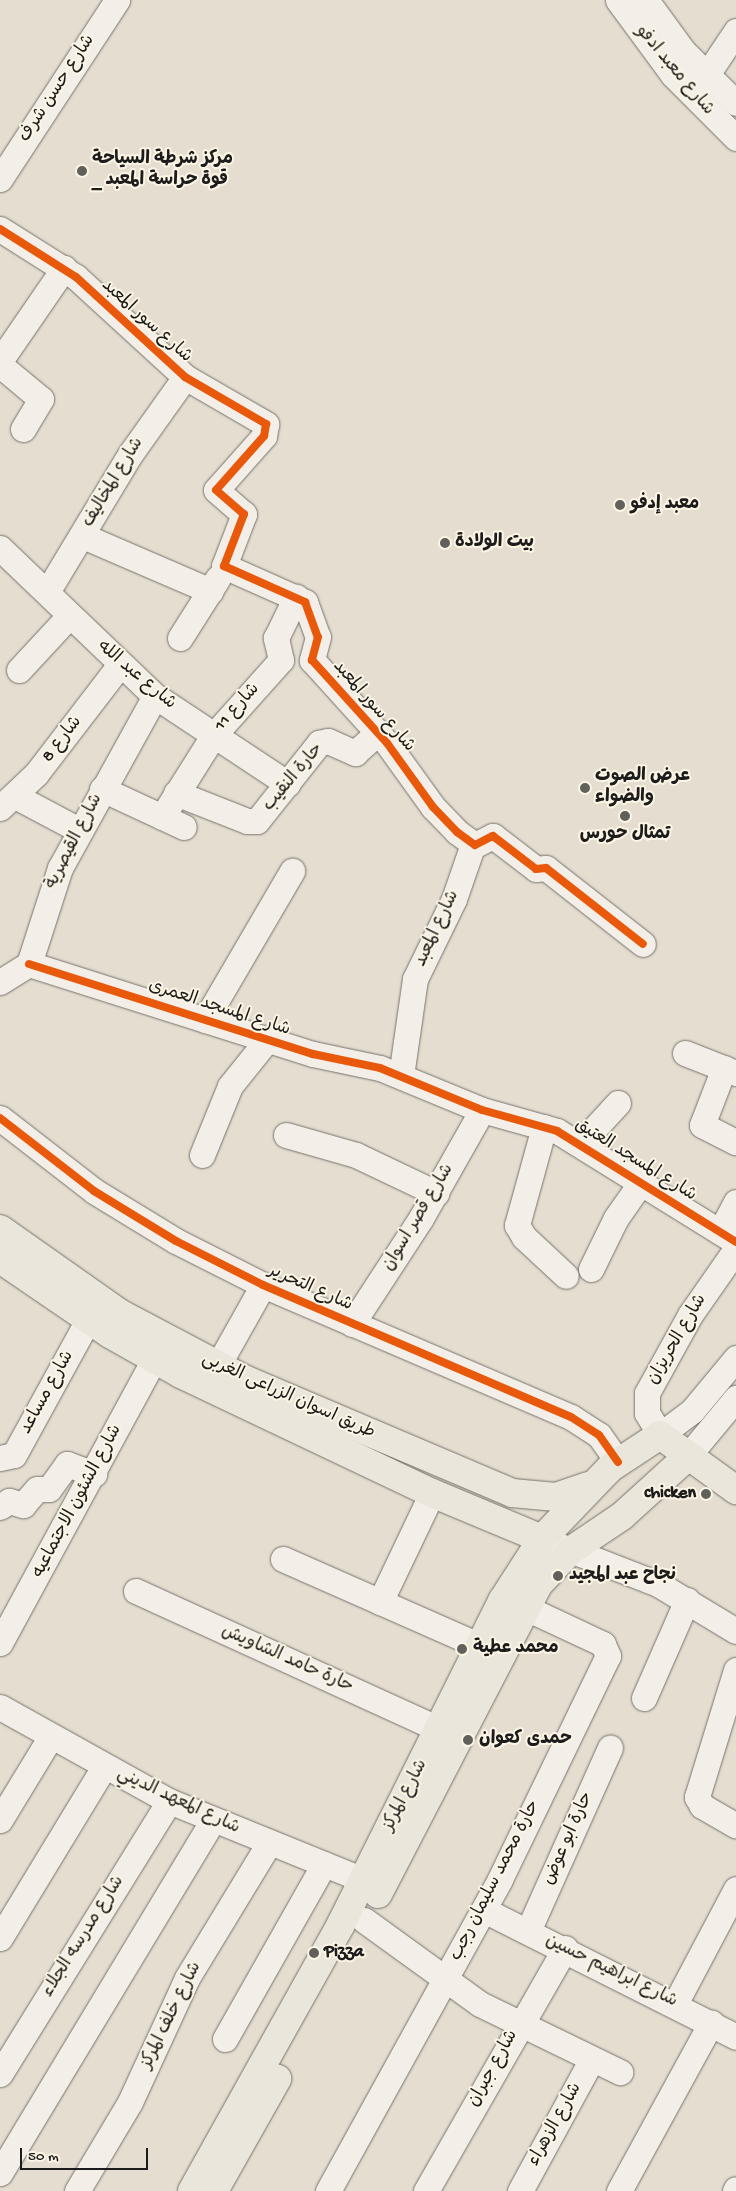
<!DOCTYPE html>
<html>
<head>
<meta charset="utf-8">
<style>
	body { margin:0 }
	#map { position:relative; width:736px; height:2191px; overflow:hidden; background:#e5ded0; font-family:"Gochi Hand","Playpen Sans Arabic",sans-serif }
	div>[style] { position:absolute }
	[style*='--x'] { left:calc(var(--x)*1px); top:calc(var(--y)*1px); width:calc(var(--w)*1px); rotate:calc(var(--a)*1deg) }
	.roads { filter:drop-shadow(0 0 1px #76736d) drop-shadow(0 0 1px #76736d) }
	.minor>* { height:25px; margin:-12.5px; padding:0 12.5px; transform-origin:12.5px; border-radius:12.5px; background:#f3efe8 }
	.major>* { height:28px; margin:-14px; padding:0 14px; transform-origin:14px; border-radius:14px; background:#ebe6db }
	.cycleway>* { height:8px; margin:-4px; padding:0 4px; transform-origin:4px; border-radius:4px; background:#e8590c }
	.dots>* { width:14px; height:14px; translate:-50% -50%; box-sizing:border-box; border:2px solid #fcf5e5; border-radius:50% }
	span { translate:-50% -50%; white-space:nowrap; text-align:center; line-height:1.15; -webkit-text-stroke:4px #fcf5e5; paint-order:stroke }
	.street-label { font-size:18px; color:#1c1c1c }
	.poi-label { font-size:18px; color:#1c1c1c; font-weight:700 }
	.left { translate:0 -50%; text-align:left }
	.right { translate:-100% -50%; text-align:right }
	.scale { position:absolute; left:20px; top:2148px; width:128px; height:22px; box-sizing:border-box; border:2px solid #1c1c1c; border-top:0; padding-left:6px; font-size:15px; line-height:18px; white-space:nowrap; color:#1c1c1c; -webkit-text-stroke:4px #fcf5e5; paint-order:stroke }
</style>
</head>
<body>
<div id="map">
	<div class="roads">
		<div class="minor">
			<div style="--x:618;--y:0;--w:93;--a:53.7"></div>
			<div style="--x:673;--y:75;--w:89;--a:45"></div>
			<div style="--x:646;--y:0;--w:63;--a:54"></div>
			<div style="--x:683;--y:51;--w:74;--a:44.5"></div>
			<div style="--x:706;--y:76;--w:54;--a:-56.3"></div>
			<div style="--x:0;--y:179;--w:214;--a:-56.8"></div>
			<div style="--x:0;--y:229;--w:90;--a:32.3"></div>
			<div style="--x:76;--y:277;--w:148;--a:42.5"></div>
			<div style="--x:185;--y:377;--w:94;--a:30.1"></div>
			<div style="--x:266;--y:424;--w:12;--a:99"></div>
			<div style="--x:264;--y:436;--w:72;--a:131.6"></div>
			<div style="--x:216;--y:490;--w:37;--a:41"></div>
			<div style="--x:244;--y:514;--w:56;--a:111"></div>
			<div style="--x:224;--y:566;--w:89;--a:24"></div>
			<div style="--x:305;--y:602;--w:37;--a:70"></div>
			<div style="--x:318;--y:637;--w:24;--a:105"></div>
			<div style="--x:312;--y:660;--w:112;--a:47.9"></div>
			<div style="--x:387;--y:743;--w:79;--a:54.3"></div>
			<div style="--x:433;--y:807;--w:35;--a:46"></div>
			<div style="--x:457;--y:832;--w:22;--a:36"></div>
			<div style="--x:475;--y:845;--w:20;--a:-27"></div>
			<div style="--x:493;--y:836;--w:54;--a:37.5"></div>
			<div style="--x:536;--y:869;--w:10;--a:-6"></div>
			<div style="--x:546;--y:868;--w:123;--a:38.1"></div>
			<div style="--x:0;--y:361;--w:113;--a:-55.5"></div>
			<div style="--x:0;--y:365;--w:53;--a:39.7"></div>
			<div style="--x:41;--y:399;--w:35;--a:121"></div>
			<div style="--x:83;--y:536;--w:139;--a:23.3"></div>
			<div style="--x:0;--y:548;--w:214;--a:43.7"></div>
			<div style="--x:155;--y:696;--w:159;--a:33.5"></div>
			<div style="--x:47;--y:592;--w:162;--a:-58.9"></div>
			<div style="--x:131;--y:453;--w:93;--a:-54.6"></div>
			<div style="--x:180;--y:638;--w:71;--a:-57.7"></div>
			<div style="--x:19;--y:670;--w:74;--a:-47.2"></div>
			<div style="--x:102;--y:789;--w:90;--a:24.9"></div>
			<div style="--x:176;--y:793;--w:76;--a:21.5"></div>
			<div style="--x:247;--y:821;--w:10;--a:0"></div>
			<div style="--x:257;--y:821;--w:100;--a:-51.5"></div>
			<div style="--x:319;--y:743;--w:9;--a:-13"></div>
			<div style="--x:328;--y:741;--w:30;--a:24"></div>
			<div style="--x:355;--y:753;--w:31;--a:-42"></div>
			<div style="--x:15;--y:796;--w:72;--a:28"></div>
			<div style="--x:0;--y:808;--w:50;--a:-43.4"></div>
			<div style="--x:36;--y:774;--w:136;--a:-52.5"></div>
			<div style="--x:162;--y:817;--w:96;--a:-57.8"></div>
			<div style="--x:213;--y:736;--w:102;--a:-48.2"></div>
			<div style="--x:281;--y:660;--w:23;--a:-103"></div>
			<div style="--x:276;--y:638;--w:46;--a:-64"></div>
			<div style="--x:29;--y:964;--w:298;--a:17.6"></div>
			<div style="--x:313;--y:1054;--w:68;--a:11.8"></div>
			<div style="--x:380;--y:1068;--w:110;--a:22.4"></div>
			<div style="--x:482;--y:1110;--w:78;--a:15.6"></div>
			<div style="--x:557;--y:1131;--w:211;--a:31.8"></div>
			<div style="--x:0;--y:982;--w:34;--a:-32"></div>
			<div style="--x:29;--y:964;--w:101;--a:-72.1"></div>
			<div style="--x:60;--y:868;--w:196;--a:-61.1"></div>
			<div style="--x:205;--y:1020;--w:173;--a:-59.7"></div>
			<div style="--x:685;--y:1053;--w:55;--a:21.4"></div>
			<div style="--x:724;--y:1068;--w:61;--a:111.1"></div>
			<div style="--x:702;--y:1125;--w:38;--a:27"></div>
			<div style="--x:401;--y:1076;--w:98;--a:-81.8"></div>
			<div style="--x:415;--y:979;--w:89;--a:-64"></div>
			<div style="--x:454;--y:899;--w:58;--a:-70.9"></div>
			<div style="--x:0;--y:1118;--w:119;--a:37.8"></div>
			<div style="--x:94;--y:1191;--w:96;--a:31.4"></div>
			<div style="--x:176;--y:1241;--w:97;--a:26.8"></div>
			<div style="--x:263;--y:1285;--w:335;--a:23.2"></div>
			<div style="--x:571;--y:1417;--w:33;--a:33"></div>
			<div style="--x:599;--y:1435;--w:33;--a:55"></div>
			<div style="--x:544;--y:1127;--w:102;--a:105.4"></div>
			<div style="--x:517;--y:1225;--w:14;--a:60"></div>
			<div style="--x:524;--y:1237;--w:57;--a:42.9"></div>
			<div style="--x:286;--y:1135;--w:73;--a:15.9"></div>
			<div style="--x:356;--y:1155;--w:89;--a:25.4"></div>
			<div style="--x:582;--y:1142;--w:53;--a:-47.3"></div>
			<div style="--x:202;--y:1155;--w:74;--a:-67.9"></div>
			<div style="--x:230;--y:1086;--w:59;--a:-51.2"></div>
			<div style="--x:720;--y:1232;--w:34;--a:-62"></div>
			<div style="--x:736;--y:1249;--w:80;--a:124.9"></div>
			<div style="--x:690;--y:1315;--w:89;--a:118.9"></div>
			<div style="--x:647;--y:1393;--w:20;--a:90"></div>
			<div style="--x:647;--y:1413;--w:26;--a:59"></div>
			<div style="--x:660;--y:1435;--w:40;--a:-37"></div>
			<div style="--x:692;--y:1411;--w:69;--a:-50.3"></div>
			<div style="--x:591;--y:1269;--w:57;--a:-63.9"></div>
			<div style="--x:616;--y:1218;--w:45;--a:-54.9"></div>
			<div style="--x:352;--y:1324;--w:126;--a:-56.9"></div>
			<div style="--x:421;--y:1218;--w:124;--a:-60.5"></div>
			<div style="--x:217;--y:1367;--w:94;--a:-60.7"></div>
			<div style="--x:687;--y:1457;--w:77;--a:-50.3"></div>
			<div style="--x:0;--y:1458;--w:14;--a:-12"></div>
			<div style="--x:14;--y:1455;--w:154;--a:-61.3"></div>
			<div style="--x:0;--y:1507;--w:11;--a:-34"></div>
			<div style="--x:9;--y:1501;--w:15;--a:16"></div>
			<div style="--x:23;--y:1505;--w:21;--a:-49"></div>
			<div style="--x:37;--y:1489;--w:12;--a:0"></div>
			<div style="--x:49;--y:1489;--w:31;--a:-54"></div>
			<div style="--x:67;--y:1464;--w:29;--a:20"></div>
			<div style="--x:542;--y:1539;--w:124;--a:21.2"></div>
			<div style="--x:658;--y:1584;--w:91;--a:31.1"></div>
			<div style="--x:283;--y:1559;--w:215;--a:23.8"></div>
			<div style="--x:136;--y:1591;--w:333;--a:24.5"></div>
			<div style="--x:380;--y:1602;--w:121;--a:-64.5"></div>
			<div style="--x:0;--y:1643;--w:323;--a:-61.5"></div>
			<div style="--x:736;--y:1670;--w:133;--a:107.1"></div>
			<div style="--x:697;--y:1797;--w:10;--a:61"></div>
			<div style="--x:702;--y:1806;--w:39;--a:30"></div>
			<div style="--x:644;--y:1698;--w:107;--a:-66.3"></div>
			<div style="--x:0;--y:1707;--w:193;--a:29.1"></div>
			<div style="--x:169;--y:1801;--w:210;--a:22.1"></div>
			<div style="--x:0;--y:1820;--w:98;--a:-58.7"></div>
			<div style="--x:484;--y:1910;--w:282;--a:26.7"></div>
			<div style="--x:364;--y:1920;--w:143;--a:35.9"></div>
			<div style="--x:480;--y:2004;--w:156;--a:25.9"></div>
			<div style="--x:528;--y:1931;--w:201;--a:-65.9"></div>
			<div style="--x:0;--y:1938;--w:200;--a:-58.7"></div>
			<div style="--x:675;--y:2004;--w:130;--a:-62.1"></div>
			<div style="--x:225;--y:2039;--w:201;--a:-60.5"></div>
			<div style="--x:0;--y:2074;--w:321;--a:-58.2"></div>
			<div style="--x:0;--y:2173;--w:412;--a:-58.9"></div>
			<div style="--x:77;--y:2191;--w:104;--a:-59.2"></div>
			<div style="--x:130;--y:2102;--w:136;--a:-65.3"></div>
			<div style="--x:187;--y:1978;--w:158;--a:-58.7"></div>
			<div style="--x:328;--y:2191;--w:356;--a:-61.1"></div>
			<div style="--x:500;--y:1879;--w:248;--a:-64.2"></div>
			<div style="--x:608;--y:1656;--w:13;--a:-113"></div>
			<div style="--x:603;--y:1644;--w:87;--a:-154.9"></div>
			<div style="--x:426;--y:2191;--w:280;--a:-60.2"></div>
			<div style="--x:520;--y:2191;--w:150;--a:-61.4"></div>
			<div style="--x:619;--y:2191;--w:192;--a:-61.3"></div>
			<div style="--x:735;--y:2191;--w:2;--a:-63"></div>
		</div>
		<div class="major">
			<div style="--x:0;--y:1229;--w:148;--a:35.1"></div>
			<div style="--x:121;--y:1314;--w:141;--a:27.8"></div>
			<div style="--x:246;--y:1380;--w:289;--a:23"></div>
			<div style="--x:512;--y:1493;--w:44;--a:5.2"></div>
			<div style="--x:556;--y:1497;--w:34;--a:-19"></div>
			<div style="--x:0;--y:1259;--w:133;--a:34.3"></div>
			<div style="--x:110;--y:1334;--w:81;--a:29.4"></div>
			<div style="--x:181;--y:1374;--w:278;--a:25.4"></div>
			<div style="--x:432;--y:1493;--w:119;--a:22.7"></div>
			<div style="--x:378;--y:1894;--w:348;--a:-62.6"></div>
			<div style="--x:538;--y:1585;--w:47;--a:-46.7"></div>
			<div style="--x:570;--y:1551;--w:63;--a:-33.9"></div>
			<div style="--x:622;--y:1516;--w:88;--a:-42.2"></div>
			<div style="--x:192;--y:2191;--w:306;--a:-60.8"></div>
			<div style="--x:341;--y:1924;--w:361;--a:-63.5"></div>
			<div style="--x:502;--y:1601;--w:74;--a:-57.2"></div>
			<div style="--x:542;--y:1539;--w:98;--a:-46.2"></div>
			<div style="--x:610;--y:1468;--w:60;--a:-33.4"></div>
			<div style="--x:660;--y:1435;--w:94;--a:35.9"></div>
			<div style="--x:214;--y:2191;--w:129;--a:-60.6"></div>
		</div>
	</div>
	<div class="cycleway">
		<div style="--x:0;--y:229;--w:90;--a:32.3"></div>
		<div style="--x:76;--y:277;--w:148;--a:42.5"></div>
		<div style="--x:185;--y:377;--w:94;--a:30.1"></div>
		<div style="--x:266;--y:424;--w:12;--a:99"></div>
		<div style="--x:264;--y:436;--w:72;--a:131.6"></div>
		<div style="--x:216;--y:490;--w:37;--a:41"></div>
		<div style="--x:244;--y:514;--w:56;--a:111"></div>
		<div style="--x:224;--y:566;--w:89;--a:24"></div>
		<div style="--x:305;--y:602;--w:37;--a:70"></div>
		<div style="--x:318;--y:637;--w:24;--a:105"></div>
		<div style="--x:312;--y:660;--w:112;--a:47.9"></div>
		<div style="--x:387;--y:743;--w:79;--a:54.3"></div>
		<div style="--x:433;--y:807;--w:35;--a:46"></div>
		<div style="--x:457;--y:832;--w:22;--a:36"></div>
		<div style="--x:475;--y:845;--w:20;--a:-27"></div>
		<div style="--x:493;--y:836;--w:54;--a:37.5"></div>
		<div style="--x:536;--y:869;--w:10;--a:-6"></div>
		<div style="--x:546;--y:868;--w:123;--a:38.1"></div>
		<div style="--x:29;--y:964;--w:298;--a:17.6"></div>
		<div style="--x:313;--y:1054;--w:68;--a:11.8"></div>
		<div style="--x:380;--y:1068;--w:110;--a:22.4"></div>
		<div style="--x:482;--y:1110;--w:78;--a:15.6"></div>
		<div style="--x:557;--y:1131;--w:211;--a:31.8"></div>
		<div style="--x:0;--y:1118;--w:119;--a:37.8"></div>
		<div style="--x:94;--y:1191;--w:96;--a:31.4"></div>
		<div style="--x:176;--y:1241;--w:97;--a:26.8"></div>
		<div style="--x:263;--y:1285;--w:335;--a:23.2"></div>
		<div style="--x:571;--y:1417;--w:33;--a:33"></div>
		<div style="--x:599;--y:1435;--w:33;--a:55"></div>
	</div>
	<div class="dots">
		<div style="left:82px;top:171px;background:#62605b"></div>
		<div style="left:620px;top:505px;background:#62605b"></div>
		<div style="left:445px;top:543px;background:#62605b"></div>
		<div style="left:585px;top:788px;background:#62605b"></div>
		<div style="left:625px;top:816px;background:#62605b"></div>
		<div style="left:706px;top:1494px;background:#62605b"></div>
		<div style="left:558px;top:1576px;background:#62605b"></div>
		<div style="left:462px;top:1649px;background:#62605b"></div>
		<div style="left:468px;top:1740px;background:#62605b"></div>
		<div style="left:314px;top:1953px;background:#62605b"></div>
	</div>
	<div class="street-label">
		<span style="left:674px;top:71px;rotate:50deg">شارع معبد ادفو</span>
		<span style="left:58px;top:89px;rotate:-57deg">شارع حسن شرف</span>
		<span style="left:146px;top:322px;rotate:42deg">شارع سور المعبد</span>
		<span style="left:114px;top:483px;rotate:-59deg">شارع المخاليف</span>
		<span style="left:136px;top:676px;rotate:40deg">شارع عبد الله</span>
		<span style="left:373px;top:707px;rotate:49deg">شارع سور المعبد</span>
		<span style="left:238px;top:708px;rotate:-48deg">شارع 11</span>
		<span style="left:63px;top:740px;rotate:-52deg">شارع 8</span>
		<span style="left:294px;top:778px;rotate:-50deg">حارة النقيب</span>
		<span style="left:75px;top:842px;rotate:-63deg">شارع القيصرية</span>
		<span style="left:438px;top:929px;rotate:-65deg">شارع المعبد</span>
		<span style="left:219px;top:1009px;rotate:18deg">شارع المسجد العمرى</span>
		<span style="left:635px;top:1161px;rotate:32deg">شارع المسجد العتيق</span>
		<span style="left:419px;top:1218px;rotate:-59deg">شارع قصر اسوان</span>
		<span style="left:310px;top:1289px;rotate:24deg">شارع التحرير</span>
		<span style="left:678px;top:1340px;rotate:-60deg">شارع الحريزان</span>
		<span style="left:48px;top:1393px;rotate:-61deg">شارع مساعد</span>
		<span style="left:288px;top:1397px;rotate:24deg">طريق اسوان الزراعى الغربى</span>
		<span style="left:78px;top:1502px;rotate:-62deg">شارع الشئون الاجتماعيه</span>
		<span style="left:287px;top:1660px;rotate:24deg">حارة حامد الشاويش</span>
		<span style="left:406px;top:1796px;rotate:-63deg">شارع المركز</span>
		<span style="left:178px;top:1802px;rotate:25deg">شارع المعهد الديني</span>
		<span style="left:569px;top:1839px;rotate:-66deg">حارة ابو عوض</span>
		<span style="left:496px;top:1881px;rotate:-63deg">حارة محمد سليمان رجب</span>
		<span style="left:84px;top:1937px;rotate:-58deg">شارع مدرسه الجلاء</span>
		<span style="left:611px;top:1972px;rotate:26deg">شارع ابراهيم حسين</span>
		<span style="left:172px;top:2016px;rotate:-64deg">شارع خلف المركز</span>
		<span style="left:494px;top:2069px;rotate:-61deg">شارع جبران</span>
		<span style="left:556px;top:2125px;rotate:-61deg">شارع الزهراء</span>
	</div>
	<div class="poi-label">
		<span class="left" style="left:92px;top:171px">مركز شرطة السياحة<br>_ قوة حراسة المعبد</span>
		<span class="left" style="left:630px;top:505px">معبد إدفو</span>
		<span class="left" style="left:455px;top:543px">بيت الولادة</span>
		<span class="left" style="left:595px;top:788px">عرض الصوت<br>والضواء</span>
		<span style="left:625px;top:835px">تمثال حورس</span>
		<span class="right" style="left:696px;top:1494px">chicken</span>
		<span class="left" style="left:569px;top:1576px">نجاح عبد المجيد</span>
		<span class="left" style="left:473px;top:1649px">محمد عطية</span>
		<span class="left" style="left:479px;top:1740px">حمدى كعوان</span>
		<span class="left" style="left:324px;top:1953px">Pizza</span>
	</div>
	<div class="scale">50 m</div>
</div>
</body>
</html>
